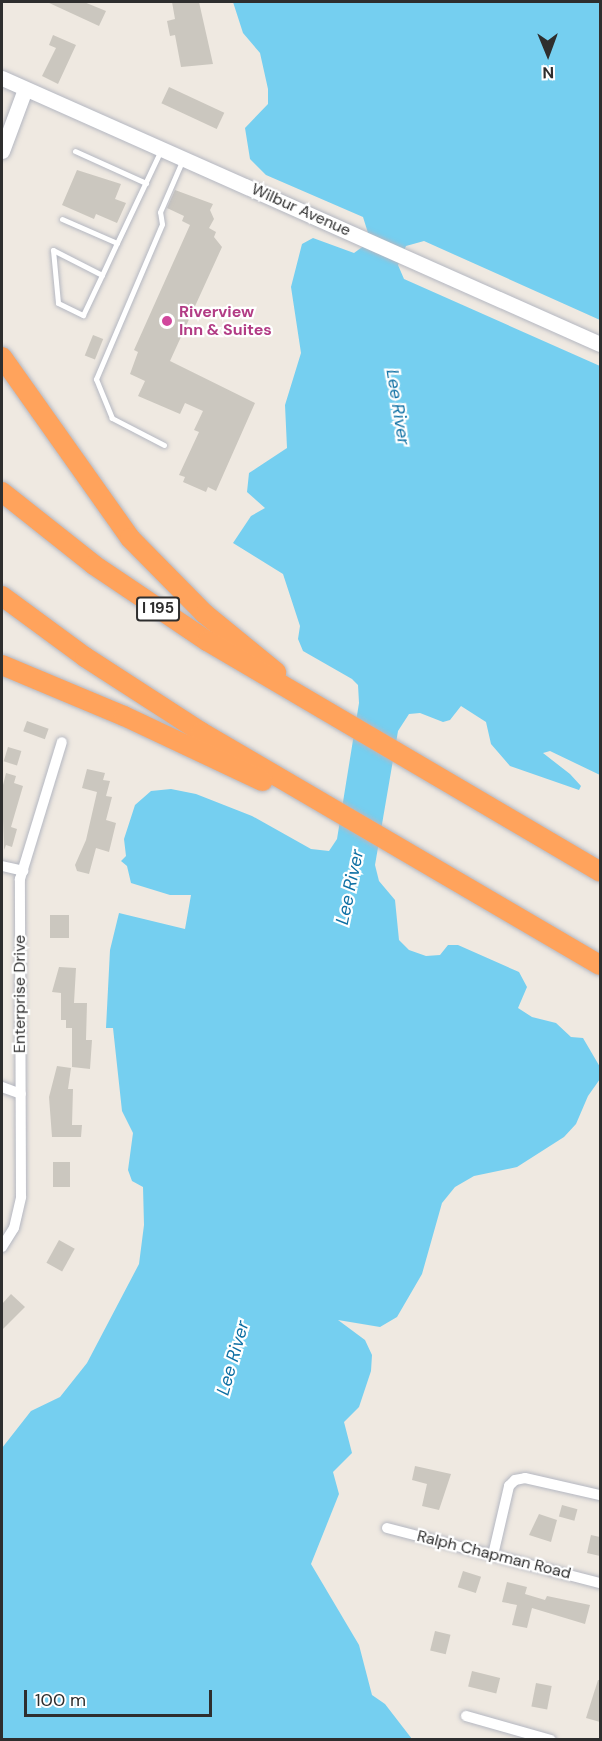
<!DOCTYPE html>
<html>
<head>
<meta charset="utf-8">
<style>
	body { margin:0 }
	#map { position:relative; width:602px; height:1741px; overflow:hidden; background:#efe9e1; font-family:"DM Sans",sans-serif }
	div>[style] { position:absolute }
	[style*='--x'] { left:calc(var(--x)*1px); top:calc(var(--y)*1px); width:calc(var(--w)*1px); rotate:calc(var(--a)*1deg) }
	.water>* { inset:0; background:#75cff0 }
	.building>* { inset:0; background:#cbc7bf; transform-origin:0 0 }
	.roads { filter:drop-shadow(0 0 2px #b4b7c1) drop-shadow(0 0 2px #b4b7c1) }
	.service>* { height:5px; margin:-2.5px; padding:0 2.5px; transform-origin:2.5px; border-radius:2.5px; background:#fff }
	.minor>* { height:10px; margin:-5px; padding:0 5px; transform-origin:5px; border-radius:5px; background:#fff }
	.secondary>* { height:15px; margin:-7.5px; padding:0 7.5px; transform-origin:7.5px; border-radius:7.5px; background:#fff }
	.motorway>* { height:20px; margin:-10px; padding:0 10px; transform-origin:10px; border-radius:10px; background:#ffa35c }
	.dots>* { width:16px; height:16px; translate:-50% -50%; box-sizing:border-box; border:3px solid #fff; border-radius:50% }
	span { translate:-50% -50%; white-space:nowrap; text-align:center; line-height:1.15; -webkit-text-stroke:4.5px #fff; paint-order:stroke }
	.shield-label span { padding:2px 4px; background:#fff; border:2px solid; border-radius:4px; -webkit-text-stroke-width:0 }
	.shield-label { font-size:15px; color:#2e2e2e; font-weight:700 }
	.street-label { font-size:16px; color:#2e2e2e }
	.hotel-label { font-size:16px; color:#b23c85; font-weight:700 }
	.left { translate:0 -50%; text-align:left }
	.water-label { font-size:18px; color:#0d6fa3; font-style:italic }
	.frame { position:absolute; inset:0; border:3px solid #2e2e2e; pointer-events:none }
	.north { position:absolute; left:518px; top:24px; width:60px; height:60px; -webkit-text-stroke:4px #fff; paint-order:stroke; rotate:179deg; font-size:16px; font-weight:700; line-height:24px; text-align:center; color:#2e2e2e }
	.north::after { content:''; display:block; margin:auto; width:21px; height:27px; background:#2e2e2e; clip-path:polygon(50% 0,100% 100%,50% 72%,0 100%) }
	.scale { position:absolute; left:24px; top:1690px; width:188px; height:27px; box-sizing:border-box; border:3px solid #2e2e2e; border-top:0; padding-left:8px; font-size:18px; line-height:21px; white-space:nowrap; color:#2e2e2e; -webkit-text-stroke:4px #fff; paint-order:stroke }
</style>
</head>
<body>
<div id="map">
	<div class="water">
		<div style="clip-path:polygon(233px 2px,600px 2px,600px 320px,424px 241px,406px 246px,398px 265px,404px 279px,600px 366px,600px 775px,550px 751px,543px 753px,570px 774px,581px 786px,579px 790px,510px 766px,491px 744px,486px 722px,461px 706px,450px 720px,443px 722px,420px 713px,409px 714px,398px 731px,375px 865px,379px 881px,395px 900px,399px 940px,409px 950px,426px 956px,440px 955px,448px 945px,458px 945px,519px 972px,527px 987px,518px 1008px,532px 1017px,556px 1023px,571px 1037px,583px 1038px,600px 1067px,600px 1079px,588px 1096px,576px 1124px,564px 1137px,517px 1167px,474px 1176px,455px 1187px,442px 1203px,422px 1274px,397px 1317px,380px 1327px,338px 1320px,365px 1340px,372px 1355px,371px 1371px,359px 1407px,344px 1422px,352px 1453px,333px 1472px,339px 1494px,311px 1564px,359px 1645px,372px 1695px,385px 1704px,412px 1739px,2px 1740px,2px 1448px,31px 1411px,60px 1397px,87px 1363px,139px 1264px,144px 1225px,143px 1187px,132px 1181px,128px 1170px,133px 1133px,122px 1111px,113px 1028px,106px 1028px,110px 950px,119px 913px,185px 929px,191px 895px,170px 895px,131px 883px,127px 866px,121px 861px,126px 856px,124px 839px,135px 805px,151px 791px,171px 789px,196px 794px,252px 816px,311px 849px,329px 851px,337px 839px,359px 703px,358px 685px,352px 679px,303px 651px,298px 639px,300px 626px,283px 574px,233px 543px,251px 516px,265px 508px,247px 492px,249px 473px,287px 448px,285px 405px,301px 353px,291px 287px,302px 244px,313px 238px,354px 253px,365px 245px,368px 233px,363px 217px,266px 175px,250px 159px,245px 128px,268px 104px,268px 89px,260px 53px,243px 33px)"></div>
	</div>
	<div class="building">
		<div style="clip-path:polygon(47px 2px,84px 2px,106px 11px,99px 26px)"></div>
		<div style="clip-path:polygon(172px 2px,199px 2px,213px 64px,181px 67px,175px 35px,170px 36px,167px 21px,175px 19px)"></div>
		<div style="clip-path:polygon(53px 35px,76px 45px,58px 84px,42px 76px,56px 48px,49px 45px)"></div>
		<div style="left:169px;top:87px;width:61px;height:18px;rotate:25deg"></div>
		<div style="clip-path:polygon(77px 170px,121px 184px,115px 199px,126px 203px,117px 223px,96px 214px,94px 219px,62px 205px)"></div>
		<div style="clip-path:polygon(175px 190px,213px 204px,210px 210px,214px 219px,209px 228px,216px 232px,214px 237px,222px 247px,170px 361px,255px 403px,216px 491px,208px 487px,206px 492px,183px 482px,185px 477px,179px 475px,199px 432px,194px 430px,203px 411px,185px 403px,180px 414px,138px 396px,145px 381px,130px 374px,138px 352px,134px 350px,190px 225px,182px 221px,184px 216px,167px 208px)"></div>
		<div style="left:93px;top:335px;width:11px;height:22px;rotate:22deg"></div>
		<div style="left:27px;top:721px;width:23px;height:11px;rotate:20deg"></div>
		<div style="left:8px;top:747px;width:14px;height:15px;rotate:17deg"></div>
		<div style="clip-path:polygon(87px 769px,105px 773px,103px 780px,110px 781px,106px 796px,112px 797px,106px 820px,116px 823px,109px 852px,96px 848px,89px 874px,77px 871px,75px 865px,86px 840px,97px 792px,82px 788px)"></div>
		<div style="clip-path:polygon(6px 773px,16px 776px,14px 783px,23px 786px,11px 827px,17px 829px,12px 847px,6px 845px,4px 850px,2px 789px)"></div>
		<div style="left:50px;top:915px;width:19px;height:23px"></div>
		<div style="clip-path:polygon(59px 967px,76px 968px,74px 1003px,87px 1003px,86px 1040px,92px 1040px,90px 1069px,72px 1067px,72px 1028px,66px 1028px,66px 1020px,61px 1020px,61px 993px,52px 992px)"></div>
		<div style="clip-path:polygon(57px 1066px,71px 1068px,68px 1089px,73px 1089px,72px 1125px,82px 1125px,81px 1137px,52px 1137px,49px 1097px)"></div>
		<div style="left:53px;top:1162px;width:17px;height:25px"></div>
		<div style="left:59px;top:1240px;width:18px;height:26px;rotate:29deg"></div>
		<div style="clip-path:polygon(11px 1294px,25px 1307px,2px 1330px,2px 1304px)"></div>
		<div style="clip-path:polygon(415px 1466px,451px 1474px,439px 1510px,422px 1506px,427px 1484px,412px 1480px)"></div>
		<div style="left:562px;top:1505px;width:16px;height:12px;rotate:15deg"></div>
		<div style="clip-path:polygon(539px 1514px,557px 1520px,551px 1542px,529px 1535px)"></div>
		<div style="clip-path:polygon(591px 1535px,600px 1537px,600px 1556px,587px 1553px)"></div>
		<div style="left:463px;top:1571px;width:19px;height:17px;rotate:18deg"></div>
		<div style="clip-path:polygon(507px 1582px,527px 1587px,525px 1594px,545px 1600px,547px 1596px,590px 1605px,585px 1624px,532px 1608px,527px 1628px,512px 1625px,517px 1605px,502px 1602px)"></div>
		<div style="left:435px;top:1631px;width:16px;height:20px;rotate:14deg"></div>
		<div style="left:472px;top:1671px;width:29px;height:16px;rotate:14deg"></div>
		<div style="clip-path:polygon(598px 1680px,600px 1680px,600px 1722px,586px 1718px)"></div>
		<div style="left:536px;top:1683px;width:16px;height:24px;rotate:11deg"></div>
	</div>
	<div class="roads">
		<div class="service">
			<div style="--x:75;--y:151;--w:78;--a:24.3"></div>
			<div style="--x:62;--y:219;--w:60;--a:23.6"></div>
			<div style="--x:102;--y:275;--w:55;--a:-153"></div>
			<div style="--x:53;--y:250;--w:53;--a:84.6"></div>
			<div style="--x:58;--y:303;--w:28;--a:26"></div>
			<div style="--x:83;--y:315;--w:44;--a:-64.6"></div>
			<div style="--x:102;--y:275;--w:35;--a:-65"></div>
			<div style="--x:117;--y:243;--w:103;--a:-64.7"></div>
			<div style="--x:164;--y:445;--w:59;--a:-152.6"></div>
			<div style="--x:112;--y:418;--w:42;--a:-112.3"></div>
			<div style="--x:96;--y:379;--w:168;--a:-66.9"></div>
			<div style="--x:162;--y:224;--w:12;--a:-99"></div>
			<div style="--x:160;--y:212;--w:58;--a:-66.5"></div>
		</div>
		<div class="minor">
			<div style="--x:2;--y:866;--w:22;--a:13"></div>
			<div style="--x:2;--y:1087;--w:20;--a:20"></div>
			<div style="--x:2;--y:1247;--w:22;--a:-58"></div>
			<div style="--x:14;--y:1228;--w:32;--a:-77"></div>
			<div style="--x:21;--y:1197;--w:318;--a:-90.2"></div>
			<div style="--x:20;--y:879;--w:143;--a:-73"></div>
			<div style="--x:387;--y:1528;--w:220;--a:14.5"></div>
			<div style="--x:493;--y:1555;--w:71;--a:-76.9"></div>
			<div style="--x:509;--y:1486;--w:8;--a:-45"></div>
			<div style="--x:515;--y:1480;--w:10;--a:-11"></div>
			<div style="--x:525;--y:1478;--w:77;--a:12.8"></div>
			<div style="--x:466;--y:1716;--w:88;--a:15.8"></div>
		</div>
		<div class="secondary">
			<div style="--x:2;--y:78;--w:654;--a:23.98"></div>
			<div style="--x:2;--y:151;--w:66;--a:-69.6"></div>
		</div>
		<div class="motorway">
			<div style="--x:2;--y:357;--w:222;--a:54.7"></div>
			<div style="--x:130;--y:538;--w:107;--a:45.4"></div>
			<div style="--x:205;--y:614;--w:92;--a:39.2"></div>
			<div style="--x:2;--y:492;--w:117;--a:38.4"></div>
			<div style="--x:94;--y:565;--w:136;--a:33.9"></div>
			<div style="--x:207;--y:641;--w:456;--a:30.4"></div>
			<div style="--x:2;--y:596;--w:103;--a:36.3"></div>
			<div style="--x:85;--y:657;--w:138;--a:32.9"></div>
			<div style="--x:201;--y:732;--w:462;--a:30.3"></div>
			<div style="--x:2;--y:665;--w:132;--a:22.7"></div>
			<div style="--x:124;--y:716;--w:153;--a:25.2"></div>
		</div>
	</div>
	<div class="dots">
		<div style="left:167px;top:321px;background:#d1479c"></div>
	</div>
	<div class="shield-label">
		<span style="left:158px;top:609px">I 195</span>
	</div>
	<div class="street-label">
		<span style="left:301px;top:210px;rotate:24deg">Wilbur Avenue</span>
		<span style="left:20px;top:994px;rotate:-90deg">Enterprise Drive</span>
		<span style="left:494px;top:1555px;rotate:14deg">Ralph Chapman Road</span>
	</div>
	<div class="hotel-label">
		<span class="left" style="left:179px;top:321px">Riverview<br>Inn &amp; Suites</span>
	</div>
	<div class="water-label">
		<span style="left:398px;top:407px;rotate:81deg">Lee River</span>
		<span style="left:350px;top:887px;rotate:-78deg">Lee River</span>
		<span style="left:233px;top:1358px;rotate:-74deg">Lee River</span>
	</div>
	<div class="frame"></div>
	<div class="north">N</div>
	<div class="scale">100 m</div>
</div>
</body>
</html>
